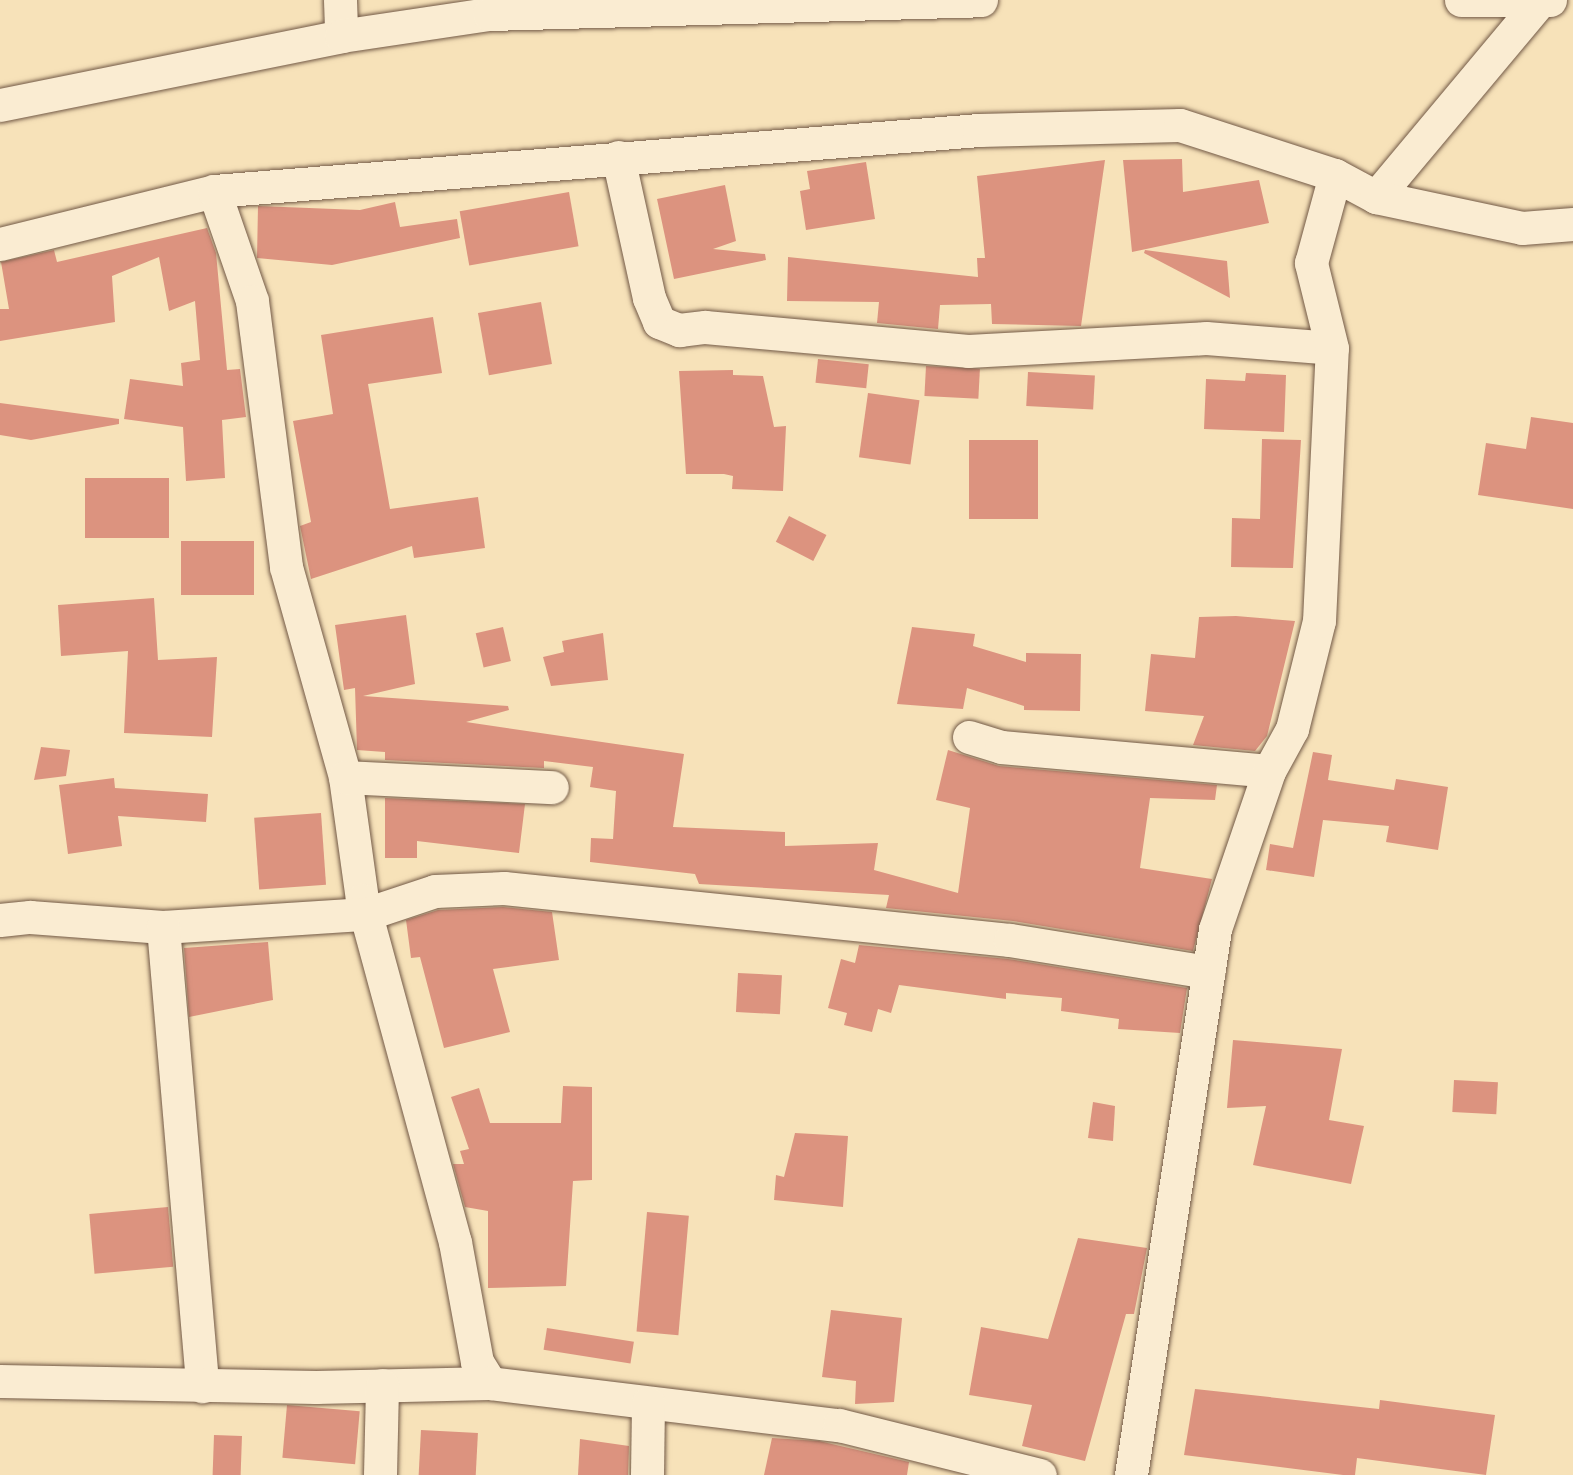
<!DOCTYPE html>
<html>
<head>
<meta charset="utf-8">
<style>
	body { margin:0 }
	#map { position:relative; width:1573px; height:1475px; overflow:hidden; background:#f7e2b9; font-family:"Libre Caslon Text",serif }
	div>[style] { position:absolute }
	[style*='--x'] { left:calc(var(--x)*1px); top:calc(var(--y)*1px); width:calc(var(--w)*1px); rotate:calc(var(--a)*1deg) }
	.building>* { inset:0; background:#dc937f; transform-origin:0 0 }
	.roads { filter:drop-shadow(0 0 2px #725946) drop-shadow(0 0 2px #725946) }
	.minor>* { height:33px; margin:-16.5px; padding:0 16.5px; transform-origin:16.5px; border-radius:16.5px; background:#faecd2 }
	span { translate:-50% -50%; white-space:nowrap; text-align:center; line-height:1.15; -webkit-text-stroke:6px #faecd2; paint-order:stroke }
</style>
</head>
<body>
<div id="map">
	<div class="building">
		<div style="clip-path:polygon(1182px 159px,1183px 192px,1259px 180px,1269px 223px,1132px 252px,1123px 160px)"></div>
		<div style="clip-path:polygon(1105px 160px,1081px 326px,992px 324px,991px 304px,940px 305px,938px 329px,877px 323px,879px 302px,787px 301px,788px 257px,978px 277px,977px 258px,985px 258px,977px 176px)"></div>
		<div style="clip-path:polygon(866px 162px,875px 219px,806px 230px,800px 191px,810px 189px,807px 171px)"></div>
		<div style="clip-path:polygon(725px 185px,736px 241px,713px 249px,765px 254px,766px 260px,674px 279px,657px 199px)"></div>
		<div style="left:569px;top:192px;width:55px;height:111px;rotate:80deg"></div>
		<div style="clip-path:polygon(395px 202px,400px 227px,457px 219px,460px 238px,332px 265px,257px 258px,258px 206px,360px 210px)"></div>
		<div style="clip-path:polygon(207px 228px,216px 253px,227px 370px,240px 369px,246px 417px,222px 420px,225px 478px,186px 481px,183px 427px,124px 419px,130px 379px,183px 386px,181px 363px,200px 360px,195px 301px,169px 311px,159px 257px,112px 276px,115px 322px,0 341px,0 309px,9px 309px,1px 262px,54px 250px,57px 262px)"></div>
		<div style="clip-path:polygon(1145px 250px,1227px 261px,1230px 298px,1144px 253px)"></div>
		<div style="left:541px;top:302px;width:63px;height:64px;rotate:80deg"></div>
		<div style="clip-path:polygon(433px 317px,442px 373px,368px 384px,390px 509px,478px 497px,485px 548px,414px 558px,412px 546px,311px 579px,300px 526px,311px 522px,293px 421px,333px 414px,321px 335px)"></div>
		<div style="left:818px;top:359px;width:51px;height:24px;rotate:6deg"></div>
		<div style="left:926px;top:366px;width:54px;height:30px;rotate:3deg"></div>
		<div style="clip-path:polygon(733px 370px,733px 375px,763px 376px,774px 427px,786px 426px,783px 491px,732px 489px,733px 476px,724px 474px,686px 474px,679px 371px)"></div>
		<div style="left:1028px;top:372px;width:67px;height:34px;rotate:3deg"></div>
		<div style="clip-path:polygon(1246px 373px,1286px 375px,1284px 432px,1204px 429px,1206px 379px,1245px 381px)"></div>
		<div style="left:868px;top:393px;width:52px;height:65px;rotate:8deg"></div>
		<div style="clip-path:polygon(0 403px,119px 419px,119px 424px,31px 440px,0 435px)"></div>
		<div style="clip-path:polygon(1531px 417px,1573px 423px,1573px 509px,1478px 495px,1486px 443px,1526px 449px)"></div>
		<div style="clip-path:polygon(1262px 439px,1301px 440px,1293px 568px,1231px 567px,1232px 518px,1260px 519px)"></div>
		<div style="left:969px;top:440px;width:69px;height:79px"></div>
		<div style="left:85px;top:478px;width:84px;height:60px"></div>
		<div style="left:789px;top:516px;width:42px;height:29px;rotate:27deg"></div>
		<div style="left:181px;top:541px;width:73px;height:54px"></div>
		<div style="clip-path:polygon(154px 598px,158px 660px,217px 657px,212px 737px,124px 733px,128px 651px,61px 656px,58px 605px)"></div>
		<div style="clip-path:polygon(406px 615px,415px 684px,363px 696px,508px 706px,509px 710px,466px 722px,684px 754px,673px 827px,785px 832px,785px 846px,878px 843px,874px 870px,958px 893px,970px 808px,936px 800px,948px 750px,999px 766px,1217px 785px,1215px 800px,1150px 798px,1140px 868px,1212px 879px,1193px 951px,1013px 921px,886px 908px,889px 895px,699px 884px,695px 874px,590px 862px,591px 838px,613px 839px,616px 791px,590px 787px,593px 767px,544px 761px,544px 768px,385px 760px,385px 752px,357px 750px,355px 688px,344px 690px,335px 625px)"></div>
		<div style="clip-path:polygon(1236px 616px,1295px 621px,1267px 736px,1255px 751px,1193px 745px,1204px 716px,1145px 711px,1151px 654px,1195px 658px,1199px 617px)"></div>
		<div style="left:503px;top:627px;width:35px;height:28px;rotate:77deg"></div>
		<div style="clip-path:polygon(912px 627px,975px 634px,973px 646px,1026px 662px,1026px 653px,1081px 654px,1080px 711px,1024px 710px,1024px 706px,967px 688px,963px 709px,897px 704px)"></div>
		<div style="clip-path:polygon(603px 633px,608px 680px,551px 686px,543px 657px,564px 652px,562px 641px)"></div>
		<div style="clip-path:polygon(41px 747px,70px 750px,66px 776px,34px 780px)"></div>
		<div style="clip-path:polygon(1313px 752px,1332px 755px,1328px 780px,1394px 790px,1396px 779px,1448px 787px,1438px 850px,1386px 842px,1389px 826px,1323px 820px,1314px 877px,1266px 870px,1270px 844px,1293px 848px)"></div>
		<div style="clip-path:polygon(114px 778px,115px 788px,208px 794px,206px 822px,118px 816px,122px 846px,68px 854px,59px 785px)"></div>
		<div style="clip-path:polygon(385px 798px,525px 804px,519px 853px,417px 841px,417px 858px,385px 858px)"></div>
		<div style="left:321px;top:813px;width:72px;height:67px;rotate:86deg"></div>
		<div style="clip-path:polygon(503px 907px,552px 912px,559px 960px,493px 969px,510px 1032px,444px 1048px,420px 957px,411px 958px,406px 920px,438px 910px)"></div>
		<div style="clip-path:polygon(268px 942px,273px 1000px,189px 1017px,184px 948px)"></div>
		<div style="clip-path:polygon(859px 945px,1008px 959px,1187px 988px,1180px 1033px,1118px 1029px,1119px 1019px,1061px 1011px,1062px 998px,1006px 993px,1006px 999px,899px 985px,891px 1013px,878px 1009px,872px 1032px,844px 1025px,847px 1013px,828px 1008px,841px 959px,855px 963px)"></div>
		<div style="left:738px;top:973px;width:44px;height:39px;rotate:3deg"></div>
		<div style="clip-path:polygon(1233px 1040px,1342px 1049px,1329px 1120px,1364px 1126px,1351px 1184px,1253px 1165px,1266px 1106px,1227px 1108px)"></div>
		<div style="left:1454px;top:1080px;width:44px;height:32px;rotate:3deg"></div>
		<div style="clip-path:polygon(563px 1086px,592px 1087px,592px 1180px,573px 1181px,566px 1286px,488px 1288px,488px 1211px,465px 1207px,453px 1164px,464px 1164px,460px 1151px,469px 1149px,451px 1097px,479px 1088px,490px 1123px,561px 1123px)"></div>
		<div style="clip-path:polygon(1093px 1102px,1115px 1106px,1113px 1141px,1088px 1138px)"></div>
		<div style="clip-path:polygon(795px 1133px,848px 1136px,843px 1207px,774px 1200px,776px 1175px,784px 1177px)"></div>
		<div style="left:168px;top:1207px;width:60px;height:79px;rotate:85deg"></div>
		<div style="left:647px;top:1212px;width:42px;height:120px;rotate:5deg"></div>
		<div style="clip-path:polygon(1078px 1238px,1147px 1248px,1134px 1314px,1126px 1314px,1085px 1461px,1022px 1446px,1032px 1405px,969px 1395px,981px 1327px,1048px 1339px)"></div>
		<div style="clip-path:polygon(831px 1310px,902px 1318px,894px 1402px,855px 1404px,856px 1381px,822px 1377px)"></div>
		<div style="left:547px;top:1328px;width:88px;height:22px;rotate:9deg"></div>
		<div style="clip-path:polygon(1195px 1389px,1379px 1409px,1380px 1400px,1495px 1415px,1486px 1475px,1357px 1458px,1355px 1475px,1343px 1475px,1184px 1455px)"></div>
		<div style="left:287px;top:1405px;width:73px;height:53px;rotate:5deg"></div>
		<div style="left:421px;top:1430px;width:57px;height:45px;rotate:3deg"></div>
		<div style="left:214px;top:1435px;width:28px;height:40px;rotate:2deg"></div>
		<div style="clip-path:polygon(772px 1438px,819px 1441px,909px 1462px,907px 1475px,764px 1475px)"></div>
		<div style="clip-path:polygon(580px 1439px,629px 1446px,628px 1475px,578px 1475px)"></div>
	</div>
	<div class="roads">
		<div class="minor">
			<div style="--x:340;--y:0;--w:36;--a:88"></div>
			<div style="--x:1461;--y:0;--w:89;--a:0"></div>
			<div style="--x:0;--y:105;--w:348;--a:-11.4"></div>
			<div style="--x:341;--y:36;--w:150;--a:-8.5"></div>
			<div style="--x:489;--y:14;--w:492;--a:-1.6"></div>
			<div style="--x:618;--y:157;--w:144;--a:77.6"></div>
			<div style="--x:649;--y:298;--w:26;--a:67"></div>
			<div style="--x:659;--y:322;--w:22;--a:22"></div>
			<div style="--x:679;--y:330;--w:26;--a:-7"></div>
			<div style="--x:705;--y:327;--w:264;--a:5.2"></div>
			<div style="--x:968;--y:351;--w:238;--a:-3.1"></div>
			<div style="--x:1206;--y:338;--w:126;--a:4.5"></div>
			<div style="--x:214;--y:191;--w:116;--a:70.9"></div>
			<div style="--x:252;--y:301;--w:268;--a:82.7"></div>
			<div style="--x:286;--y:567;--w:218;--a:74.3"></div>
			<div style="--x:345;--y:777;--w:124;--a:82.1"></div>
			<div style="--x:362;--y:900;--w:354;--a:74.8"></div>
			<div style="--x:455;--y:1242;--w:122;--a:79.6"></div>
			<div style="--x:477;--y:1362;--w:25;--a:58"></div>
			<div style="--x:490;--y:1383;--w:352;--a:6.9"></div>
			<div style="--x:839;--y:1425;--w:207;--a:14"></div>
			<div style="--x:1376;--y:197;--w:256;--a:-50.1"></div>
			<div style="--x:0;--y:244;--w:220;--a:-13.9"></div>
			<div style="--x:214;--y:191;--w:767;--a:-4.56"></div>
			<div style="--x:979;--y:130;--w:201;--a:-1.4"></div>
			<div style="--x:1180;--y:125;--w:163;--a:17.9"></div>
			<div style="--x:1335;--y:175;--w:47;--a:28.2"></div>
			<div style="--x:1376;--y:197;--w:149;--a:12"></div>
			<div style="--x:1522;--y:228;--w:51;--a:-4.5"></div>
			<div style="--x:969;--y:737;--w:34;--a:17"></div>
			<div style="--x:1001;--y:747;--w:269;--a:5.1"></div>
			<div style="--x:345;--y:777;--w:207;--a:2.8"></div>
			<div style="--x:0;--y:920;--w:30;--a:-6"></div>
			<div style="--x:30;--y:917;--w:133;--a:4.3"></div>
			<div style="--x:163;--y:927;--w:203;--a:-3.7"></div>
			<div style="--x:366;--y:914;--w:73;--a:-18.4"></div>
			<div style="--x:435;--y:891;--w:69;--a:-2.5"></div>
			<div style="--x:504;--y:888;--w:509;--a:5.87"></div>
			<div style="--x:1010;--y:940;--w:201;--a:9.2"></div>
			<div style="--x:163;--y:927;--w:461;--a:85.1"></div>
			<div style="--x:0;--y:1381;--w:316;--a:1.1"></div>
			<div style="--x:316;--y:1387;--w:174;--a:-1.3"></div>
			<div style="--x:380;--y:1475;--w:90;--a:-88.7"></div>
			<div style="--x:647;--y:1475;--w:72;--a:-89.2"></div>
			<div style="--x:1131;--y:1475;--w:552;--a:-81.25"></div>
			<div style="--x:1215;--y:929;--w:167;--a:-71.1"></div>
			<div style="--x:1269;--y:771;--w:48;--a:-61.3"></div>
			<div style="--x:1292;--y:729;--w:111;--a:-76"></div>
			<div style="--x:1319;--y:621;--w:273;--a:-87.3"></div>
			<div style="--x:1332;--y:348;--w:88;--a:-103.9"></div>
			<div style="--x:1311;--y:263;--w:91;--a:-74.7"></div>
		</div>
	</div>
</div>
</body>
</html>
